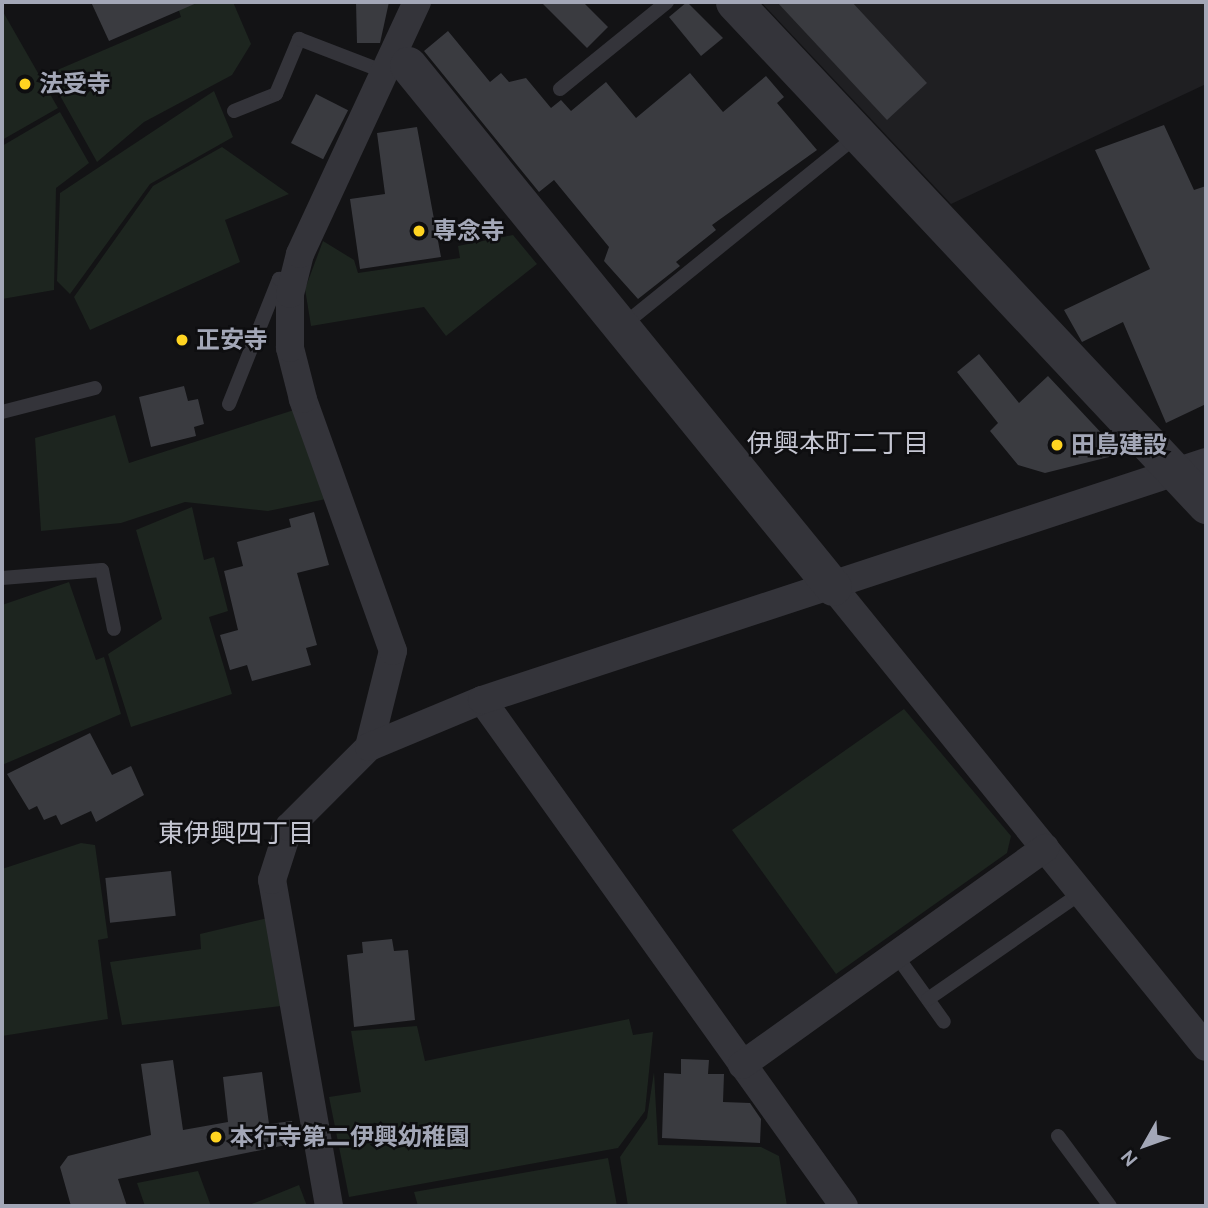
<!DOCTYPE html>
<html>
<head>
<meta charset="utf-8">
<style>
	body { margin:0 }
	#map { position:relative; width:1208px; height:1208px; overflow:hidden; background:#131315; font-family:Ubuntu,"Noto Sans JP",sans-serif }
	div>[style] { position:absolute }
	[style*='--x'] { left:calc(var(--x)*1px); top:calc(var(--y)*1px); width:calc(var(--w)*1px); rotate:calc(var(--a)*1deg) }
	.built>* { inset:0; background:#1f1f22 }
	.green>* { inset:0; background:#1d251f }
	.building>* { inset:0; background:#3a3b40; transform-origin:0 0 }
	.service>* { height:14px; margin:-7px; padding:0 7px; transform-origin:7px; border-radius:7px; background:#34343a }
	.minor>* { height:28px; margin:-14px; padding:0 14px; transform-origin:14px; border-radius:14px; background:#34343a }
	.tertiary>* { height:37px; margin:-18.5px; padding:0 18.5px; transform-origin:18.5px; border-radius:18.5px; background:#34343a }
	.dots>* { width:19px; height:19px; translate:-50% -50%; box-sizing:border-box; border:4px solid #0e0e10; border-radius:50% }
	span { translate:-50% -50%; white-space:nowrap; text-align:center; line-height:1.15; -webkit-text-stroke:5px #0e0e10; paint-order:stroke }
	.poi-label { font-size:24px; color:#a3a7b7; font-weight:700 }
	.left { translate:0 -50%; text-align:left }
	.neighbourhood-label { font-size:26px; color:#c5c6d2 }
	.frame { position:absolute; inset:0; border:4px solid #a3a7b7; pointer-events:none }
	.north { position:absolute; left:1110px; top:1110px; width:70px; height:70px; -webkit-text-stroke:5px #0e0e10; paint-order:stroke; rotate:230deg; font-size:19px; font-weight:700; line-height:28px; text-align:center; color:#a3a7b7 }
	.north::after { content:''; display:block; margin:auto; width:24px; height:32px; background:#a3a7b7; clip-path:polygon(50% 0,100% 100%,50% 72%,0 100%) }
</style>
</head>
<body>
<div id="map">
	<div class="built">
		<div style="clip-path:polygon(761px 2px,1206px 2px,1206px 84px,951px 204px)"></div>
	</div>
	<div class="green">
		<div style="clip-path:polygon(176px 2px,233px 2px,251px 44px,232px 75px,144px 122px,97px 162px,48px 74px,181px 17px)"></div>
		<div style="clip-path:polygon(2px 10px,58px 108px,2px 140px)"></div>
		<div style="clip-path:polygon(214px 91px,233px 137px,150px 184px,70px 294px,57px 281px,60px 193px)"></div>
		<div style="clip-path:polygon(60px 112px,89px 163px,56px 188px,54px 290px,2px 299px,2px 146px)"></div>
		<div style="clip-path:polygon(222px 147px,289px 194px,225px 220px,240px 262px,90px 330px,74px 297px,153px 186px)"></div>
		<div style="clip-path:polygon(513px 235px,537px 264px,446px 336px,424px 307px,311px 326px,305px 289px,323px 241px,354px 260px,358px 273px,460px 258px,458px 246px)"></div>
		<div style="clip-path:polygon(294px 410px,326px 499px,268px 511px,185px 502px,121px 523px,41px 531px,35px 438px,115px 415px,129px 463px)"></div>
		<div style="clip-path:polygon(192px 507px,204px 560px,214px 557px,228px 611px,209px 617px,232px 694px,131px 727px,108px 654px,162px 619px,136px 530px)"></div>
		<div style="clip-path:polygon(69px 582px,96px 660px,104px 657px,121px 714px,2px 765px,2px 605px)"></div>
		<div style="clip-path:polygon(904px 709px,1011px 836px,1007px 853px,836px 974px,732px 830px)"></div>
		<div style="clip-path:polygon(81px 843px,95px 845px,108px 938px,98px 940px,108px 1019px,2px 1036px,2px 869px)"></div>
		<div style="clip-path:polygon(268px 918px,281px 1006px,122px 1025px,110px 962px,201px 949px,200px 934px)"></div>
		<div style="clip-path:polygon(629px 1019px,633px 1035px,653px 1032px,645px 1111px,618px 1148px,349px 1197px,329px 1097px,361px 1092px,351px 1031px,417px 1026px,425px 1061px)"></div>
		<div style="clip-path:polygon(654px 1072px,658px 1145px,761px 1147px,779px 1156px,787px 1206px,628px 1206px,620px 1157px,647px 1118px)"></div>
		<div style="clip-path:polygon(608px 1158px,617px 1206px,418px 1206px,414px 1192px)"></div>
		<div style="clip-path:polygon(198px 1171px,211px 1206px,145px 1206px,137px 1183px)"></div>
		<div style="clip-path:polygon(299px 1185px,307px 1206px,247px 1206px)"></div>
	</div>
	<div class="building">
		<div style="clip-path:polygon(91px 2px,199px 2px,109px 41px)"></div>
		<div style="clip-path:polygon(356px 2px,389px 2px,380px 43px,357px 43px)"></div>
		<div style="clip-path:polygon(541px 2px,583px 2px,608px 27px,587px 48px)"></div>
		<div style="clip-path:polygon(687px 2px,723px 38px,701px 56px,669px 17px)"></div>
		<div style="clip-path:polygon(777px 2px,852px 2px,927px 83px,887px 120px)"></div>
		<div style="clip-path:polygon(448px 31px,490px 82px,501px 73px,509px 82px,526px 78px,551px 108px,561px 100px,571px 111px,606px 82px,636px 118px,690px 73px,723px 112px,766px 76px,784px 97px,777px 103px,817px 150px,712px 225px,716px 230px,676px 262px,680px 266px,638px 299px,604px 261px,609px 247px,554px 180px,539px 192px,424px 51px)"></div>
		<div style="left:316px;top:94px;width:36px;height:55px;rotate:27deg"></div>
		<div style="clip-path:polygon(1164px 125px,1194px 190px,1206px 186px,1206px 404px,1166px 423px,1123px 322px,1082px 342px,1064px 310px,1150px 269px,1095px 150px)"></div>
		<div style="clip-path:polygon(417px 127px,441px 257px,360px 269px,350px 199px,385px 194px,377px 133px)"></div>
		<div style="clip-path:polygon(979px 354px,1019px 403px,1048px 376px,1121px 454px,1045px 473px,1018px 465px,990px 431px,998px 423px,957px 372px)"></div>
		<div style="clip-path:polygon(184px 386px,188px 401px,198px 399px,204px 424px,194px 427px,196px 436px,151px 447px,139px 397px)"></div>
		<div style="clip-path:polygon(314px 512px,329px 565px,297px 573px,317px 645px,306px 648px,311px 665px,252px 681px,247px 665px,230px 670px,220px 635px,238px 630px,224px 571px,243px 566px,237px 542px,291px 527px,289px 519px)"></div>
		<div style="clip-path:polygon(90px 733px,112px 775px,131px 766px,144px 795px,96px 822px,91px 811px,61px 825px,56px 815px,44px 820px,37px 806px,29px 810px,7px 774px)"></div>
		<div style="left:171px;top:871px;width:45px;height:66px;rotate:84deg"></div>
		<div style="clip-path:polygon(392px 939px,394px 951px,408px 950px,415px 1020px,354px 1027px,347px 955px,363px 953px,362px 942px)"></div>
		<div style="clip-path:polygon(681px 1059px,709px 1060px,708px 1074px,724px 1074px,723px 1102px,750px 1103px,761px 1119px,760px 1143px,662px 1138px,664px 1073px,681px 1074px)"></div>
		<div style="clip-path:polygon(173px 1060px,183px 1130px,228px 1122px,223px 1077px,262px 1072px,269px 1124px,292px 1121px,296px 1143px,118px 1179px,127px 1206px,71px 1206px,60px 1167px,68px 1156px,151px 1135px,141px 1064px)"></div>
	</div>
	<div class="service">
		<div style="--x:560;--y:89;--w:138;--a:-39.1"></div>
		<div style="--x:234;--y:111;--w:45;--a:-22"></div>
		<div style="--x:276;--y:94;--w:60;--a:-67.3"></div>
		<div style="--x:299;--y:39;--w:94;--a:21.1"></div>
		<div style="--x:622;--y:326;--w:302;--a:-39"></div>
		<div style="--x:229;--y:404;--w:135;--a:-68.2"></div>
		<div style="--x:279;--y:279;--w:15;--a:-4"></div>
		<div style="--x:2;--y:412;--w:96;--a:-14.5"></div>
		<div style="--x:2;--y:578;--w:100;--a:-4.6"></div>
		<div style="--x:102;--y:570;--w:60;--a:78.5"></div>
		<div style="--x:896;--y:955;--w:82;--a:54.4"></div>
		<div style="--x:928;--y:999;--w:186;--a:-34.7"></div>
		<div style="--x:1058;--y:1136;--w:87;--a:53.4"></div>
	</div>
	<div class="minor">
		<div style="--x:833;--y:587;--w:592;--a:50.96"></div>
		<div style="--x:482;--y:700;--w:622;--a:54.42"></div>
		<div style="--x:369;--y:747;--w:99;--a:-76"></div>
		<div style="--x:393;--y:651;--w:268;--a:-109.7"></div>
		<div style="--x:303;--y:399;--w:53;--a:-104.3"></div>
		<div style="--x:290;--y:348;--w:54;--a:-90"></div>
		<div style="--x:290;--y:294;--w:41;--a:-76"></div>
		<div style="--x:300;--y:254;--w:278;--a:-65.1"></div>
		<div style="--x:742;--y:1065;--w:373;--a:-35.6"></div>
		<div style="--x:329;--y:1206;--w:331;--a:-99.9"></div>
		<div style="--x:272;--y:880;--w:56;--a:-72.2"></div>
		<div style="--x:289;--y:827;--w:113;--a:-45"></div>
		<div style="--x:369;--y:747;--w:122;--a:-22.6"></div>
		<div style="--x:482;--y:700;--w:762;--a:-18.2"></div>
	</div>
	<div class="tertiary">
		<div style="--x:734;--y:2;--w:690;--a:46.82"></div>
		<div style="--x:408;--y:65;--w:673;--a:50.85"></div>
	</div>
	<div class="dots">
		<div style="left:25px;top:84px;background:#ffd421"></div>
		<div style="left:419px;top:231px;background:#ffd421"></div>
		<div style="left:182px;top:340px;background:#ffd421"></div>
		<div style="left:1057px;top:445px;background:#ffd421"></div>
		<div style="left:216px;top:1137px;background:#ffd421"></div>
	</div>
	<div class="poi-label">
		<span class="left" style="left:39px;top:84px">法受寺</span>
		<span class="left" style="left:433px;top:231px">専念寺</span>
		<span class="left" style="left:196px;top:340px">正安寺</span>
		<span class="left" style="left:1071px;top:445px">田島建設</span>
		<span class="left" style="left:230px;top:1137px">本行寺第二伊興幼稚園</span>
	</div>
	<div class="neighbourhood-label">
		<span style="left:838px;top:443px">伊興本町二丁目</span>
		<span style="left:236px;top:833px">東伊興四丁目</span>
	</div>
	<div class="frame"></div>
	<div class="north">N</div>
</div>
</body>
</html>
